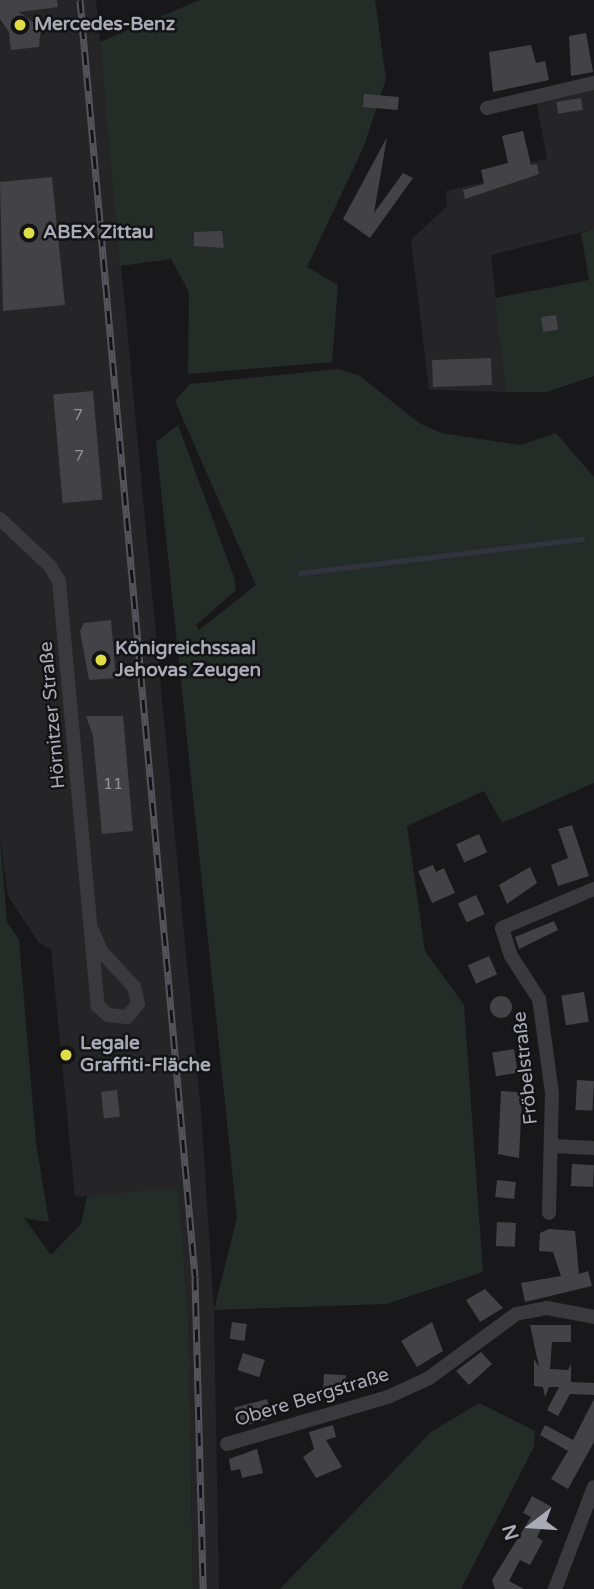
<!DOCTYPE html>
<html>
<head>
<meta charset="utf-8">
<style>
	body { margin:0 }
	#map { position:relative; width:594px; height:1589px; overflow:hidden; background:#18181a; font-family:"Varela Round",sans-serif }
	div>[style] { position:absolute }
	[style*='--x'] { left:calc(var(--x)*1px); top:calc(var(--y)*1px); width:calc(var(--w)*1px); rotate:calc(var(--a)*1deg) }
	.built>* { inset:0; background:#252426 }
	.green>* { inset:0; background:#242c28 }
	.stream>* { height:4.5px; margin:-2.25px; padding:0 2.25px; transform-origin:2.25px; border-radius:2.25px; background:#31343e }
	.building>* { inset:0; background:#434246; transform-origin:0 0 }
	.round { border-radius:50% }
	.minor>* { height:14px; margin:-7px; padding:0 7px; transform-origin:7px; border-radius:7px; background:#3a393e }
	.rail>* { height:7px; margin-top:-3.5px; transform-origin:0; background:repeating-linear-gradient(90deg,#131315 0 13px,#55545b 0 26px); box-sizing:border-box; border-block:2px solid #55545b }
	.dots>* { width:19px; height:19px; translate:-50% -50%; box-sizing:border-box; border:4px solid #131315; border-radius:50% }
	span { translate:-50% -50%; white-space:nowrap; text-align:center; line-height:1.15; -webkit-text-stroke:5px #131315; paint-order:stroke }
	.number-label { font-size:16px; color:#91919c }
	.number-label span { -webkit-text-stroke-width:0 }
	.poi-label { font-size:19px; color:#ababb8; font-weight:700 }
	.left { translate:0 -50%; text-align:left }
	.street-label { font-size:19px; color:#ababb8 }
	.north { position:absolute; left:496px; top:1491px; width:70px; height:70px; -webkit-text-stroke:5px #131315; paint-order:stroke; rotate:253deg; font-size:19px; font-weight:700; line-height:28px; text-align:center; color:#ababb8 }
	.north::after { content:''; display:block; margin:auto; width:24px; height:32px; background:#ababb8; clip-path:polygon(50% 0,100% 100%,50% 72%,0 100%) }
</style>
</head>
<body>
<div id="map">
	<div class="built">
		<div style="clip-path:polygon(0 0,96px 0,201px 1112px,214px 1310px,219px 1589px,193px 1589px,188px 1311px,178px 1189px,75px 1197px,51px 949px,39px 943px,8px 896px,0 838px)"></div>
		<div style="clip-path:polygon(594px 88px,594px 229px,491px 255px,506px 392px,429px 390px,411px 240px,447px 206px,446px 191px,501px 178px,499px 169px,547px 159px,536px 100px)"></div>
	</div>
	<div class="green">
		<div style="clip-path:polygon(200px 0,375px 0,386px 79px,364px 146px,307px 267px,338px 285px,332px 362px,188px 374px,189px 292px,171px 259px,120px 266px,100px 42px)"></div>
		<div style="clip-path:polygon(594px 229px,594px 376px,546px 392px,506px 392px,495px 298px,589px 280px,581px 233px)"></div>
		<div style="clip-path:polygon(338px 369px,360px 376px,419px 423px,441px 433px,520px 445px,556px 433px,594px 477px,594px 783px,502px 823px,484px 791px,407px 826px,425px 951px,464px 1005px,483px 1272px,386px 1304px,214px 1310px,237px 1218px,156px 442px,178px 425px,234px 577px,236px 590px,196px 625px,199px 630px,256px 585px,175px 401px,190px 384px)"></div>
		<div style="clip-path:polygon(0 838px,7px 922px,19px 940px,36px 1143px,49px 1222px,24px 1218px,51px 1255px,81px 1224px,87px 1196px,178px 1188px,188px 1311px,193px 1589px,0 1589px)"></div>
		<div style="clip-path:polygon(479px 1403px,535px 1431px,534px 1447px,461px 1589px,280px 1589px,431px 1432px)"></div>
	</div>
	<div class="stream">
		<div style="--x:300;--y:573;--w:284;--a:-6.9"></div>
	</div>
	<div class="building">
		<div style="clip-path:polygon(0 0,57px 0,58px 7px,19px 12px,41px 28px,39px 47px,11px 50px,9px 32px,0 19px)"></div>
		<div style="clip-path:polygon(586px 33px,593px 72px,571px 76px,569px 36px)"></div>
		<div style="clip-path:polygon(531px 45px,536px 63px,545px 61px,549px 80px,493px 92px,489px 52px)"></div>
		<div style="left:364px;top:94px;width:35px;height:13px;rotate:5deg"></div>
		<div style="left:581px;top:98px;width:12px;height:25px;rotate:81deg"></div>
		<div style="clip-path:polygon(523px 131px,531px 165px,537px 164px,539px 174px,465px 199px,463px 190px,484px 184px,481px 170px,508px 163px,502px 136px)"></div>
		<div style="clip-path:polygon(387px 137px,374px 213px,403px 173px,413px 178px,370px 238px,343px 219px)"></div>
		<div style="clip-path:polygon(52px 177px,65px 305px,3px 311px,0 182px)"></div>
		<div style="clip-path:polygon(222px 231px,224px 248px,194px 246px,194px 232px)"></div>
		<div style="left:556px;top:315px;width:15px;height:15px;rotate:82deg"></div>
		<div style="left:491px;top:358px;width:27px;height:59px;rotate:88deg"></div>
		<div style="left:93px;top:391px;width:109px;height:40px;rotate:85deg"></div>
		<div style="clip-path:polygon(111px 620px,116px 678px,89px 680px,80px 631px,84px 623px)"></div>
		<div style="clip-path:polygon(86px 716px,123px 716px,133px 831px,102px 834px,93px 736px)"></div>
		<div style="clip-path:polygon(572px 825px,589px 876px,558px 886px,551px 865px,568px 858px,558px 829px)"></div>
		<div style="left:479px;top:834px;width:20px;height:25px;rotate:66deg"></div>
		<div style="clip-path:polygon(433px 865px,436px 872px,444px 868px,455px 893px,432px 903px,418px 871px)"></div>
		<div style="clip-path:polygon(530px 867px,537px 883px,507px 904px,499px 885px)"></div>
		<div style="left:476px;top:895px;width:21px;height:20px;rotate:65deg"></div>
		<div style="clip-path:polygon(554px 921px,558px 930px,519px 949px,515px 937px)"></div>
		<div style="left:489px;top:956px;width:20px;height:23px;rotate:66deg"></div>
		<div style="left:584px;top:992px;width:30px;height:23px;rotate:81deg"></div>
		<div class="round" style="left:490px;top:996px;width:22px;height:22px"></div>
		<div style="left:514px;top:1049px;width:24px;height:22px;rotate:81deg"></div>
		<div style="left:577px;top:1080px;width:17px;height:30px;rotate:3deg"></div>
		<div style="left:117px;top:1090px;width:27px;height:16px;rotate:84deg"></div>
		<div style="clip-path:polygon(501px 1091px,517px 1092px,522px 1098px,519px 1158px,498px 1154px)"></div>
		<div style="left:572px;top:1164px;width:22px;height:22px;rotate:3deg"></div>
		<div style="left:497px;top:1180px;width:19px;height:17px;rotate:6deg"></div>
		<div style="left:497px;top:1222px;width:19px;height:24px;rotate:3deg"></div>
		<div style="clip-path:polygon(549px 1229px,575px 1231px,579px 1274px,588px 1271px,592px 1286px,525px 1302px,521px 1283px,561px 1276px,553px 1252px,539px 1251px,540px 1233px)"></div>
		<div style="clip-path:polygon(485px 1289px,503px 1308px,480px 1322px,466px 1300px)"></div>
		<div style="left:232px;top:1322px;width:15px;height:17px;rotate:8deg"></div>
		<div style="clip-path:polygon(432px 1322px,443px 1351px,417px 1367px,401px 1341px)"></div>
		<div style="clip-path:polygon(530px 1325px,571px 1325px,571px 1342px,552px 1342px,550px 1369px,568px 1370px,571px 1364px,571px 1382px,594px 1383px,594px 1395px,570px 1394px,558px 1416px,547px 1410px,559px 1387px,549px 1387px,545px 1397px,543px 1387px,534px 1386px,534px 1359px,539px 1367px)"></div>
		<div style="clip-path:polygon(481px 1352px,492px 1364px,469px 1385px,456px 1371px)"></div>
		<div style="left:243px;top:1353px;width:23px;height:18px;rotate:18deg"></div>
		<div style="left:324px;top:1374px;width:22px;height:19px;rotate:3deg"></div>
		<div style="left:267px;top:1399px;width:20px;height:34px;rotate:75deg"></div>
		<div style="clip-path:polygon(594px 1399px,594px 1442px,568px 1489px,551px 1479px,568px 1451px,540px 1435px,545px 1425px,573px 1440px)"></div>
		<div style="clip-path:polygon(333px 1425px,336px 1437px,326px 1440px,342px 1467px,316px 1478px,303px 1457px,314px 1449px,309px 1432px)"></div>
		<div style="clip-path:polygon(257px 1449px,263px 1473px,242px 1478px,240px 1469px,231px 1471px,229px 1459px)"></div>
		<div style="clip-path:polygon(532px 1496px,552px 1507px,537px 1537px,543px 1541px,530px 1565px,520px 1560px,509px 1581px,524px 1589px,495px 1589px,492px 1580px,531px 1517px,523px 1513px)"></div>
	</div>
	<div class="minor">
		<div style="--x:487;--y:108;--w:110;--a:-13.2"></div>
		<div style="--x:0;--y:519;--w:69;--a:43.2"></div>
		<div style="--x:50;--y:566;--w:17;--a:59"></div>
		<div style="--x:59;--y:581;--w:427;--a:84.8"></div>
		<div style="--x:98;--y:1006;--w:13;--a:42"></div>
		<div style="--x:108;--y:1015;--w:19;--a:6"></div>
		<div style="--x:127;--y:1017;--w:17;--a:-50"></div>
		<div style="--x:138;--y:1004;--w:17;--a:-103"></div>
		<div style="--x:134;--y:987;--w:49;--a:-132.5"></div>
		<div style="--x:101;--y:951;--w:21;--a:-113"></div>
		<div style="--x:552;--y:1146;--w:42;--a:2.7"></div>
		<div style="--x:549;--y:1213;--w:120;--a:-88.6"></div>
		<div style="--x:552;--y:1093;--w:74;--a:-97.8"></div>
		<div style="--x:542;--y:1020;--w:21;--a:-98"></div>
		<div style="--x:539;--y:999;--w:51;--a:-123.1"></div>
		<div style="--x:511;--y:956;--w:29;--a:-108"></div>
		<div style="--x:502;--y:928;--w:100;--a:-23"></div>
		<div style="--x:227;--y:1444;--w:168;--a:-16.3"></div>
		<div style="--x:388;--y:1397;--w:45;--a:-24.9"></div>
		<div style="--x:429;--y:1378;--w:108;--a:-36.3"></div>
		<div style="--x:516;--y:1314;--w:32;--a:-11"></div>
		<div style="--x:547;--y:1308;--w:48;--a:10.8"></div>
		<div style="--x:555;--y:1589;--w:109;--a:-69.1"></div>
	</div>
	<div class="rail">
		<div style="--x:80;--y:0;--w:1282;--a:84.85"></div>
		<div style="--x:195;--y:1277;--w:312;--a:88.5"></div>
	</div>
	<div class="dots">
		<div style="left:20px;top:25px;background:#e1dd49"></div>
		<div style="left:29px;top:233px;background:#e1dd49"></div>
		<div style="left:101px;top:660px;background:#e1dd49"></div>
		<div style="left:66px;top:1055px;background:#e1dd49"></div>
	</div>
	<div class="number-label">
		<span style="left:78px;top:415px">7</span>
		<span style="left:79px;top:456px">7</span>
		<span style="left:113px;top:784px">11</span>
	</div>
	<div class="poi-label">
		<span class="left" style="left:34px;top:25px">Mercedes-Benz</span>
		<span class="left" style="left:43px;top:233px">ABEX Zittau</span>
		<span class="left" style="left:115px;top:660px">Königreichssaal<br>Jehovas Zeugen</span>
		<span class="left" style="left:80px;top:1055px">Legale<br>Graffiti-Fläche</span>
	</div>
	<div class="street-label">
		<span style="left:53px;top:715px;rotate:-95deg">Hörnitzer Straße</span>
		<span style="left:526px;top:1068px;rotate:-96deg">Fröbelstraße</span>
		<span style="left:312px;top:1398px;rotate:-17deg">Obere Bergstraße</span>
	</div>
	<div class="north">N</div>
</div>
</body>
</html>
